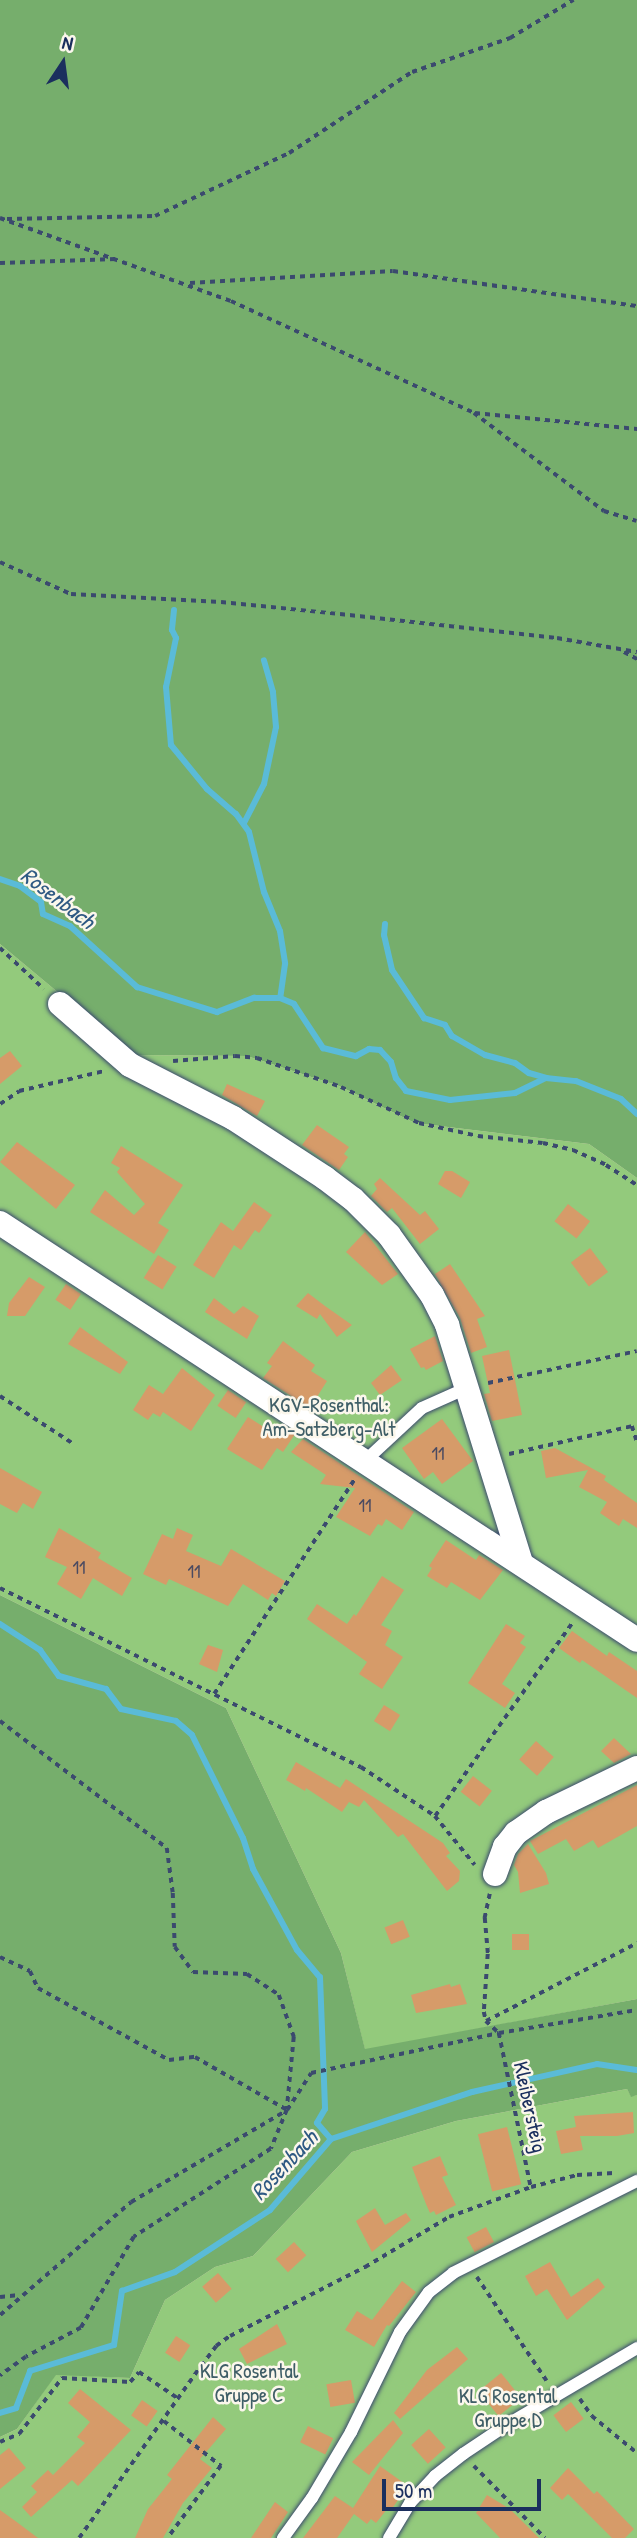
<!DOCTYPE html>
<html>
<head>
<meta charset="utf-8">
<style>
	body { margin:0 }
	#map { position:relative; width:637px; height:2538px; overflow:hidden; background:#f3e2c6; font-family:"Patrick Hand",sans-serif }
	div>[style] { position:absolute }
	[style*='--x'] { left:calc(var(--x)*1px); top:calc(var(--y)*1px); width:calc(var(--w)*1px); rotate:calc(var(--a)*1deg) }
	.green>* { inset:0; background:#93ca7c }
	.forest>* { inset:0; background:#76ae6c }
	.stream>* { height:6px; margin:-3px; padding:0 3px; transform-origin:3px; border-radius:3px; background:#5abbd8 }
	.building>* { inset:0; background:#d69b69; transform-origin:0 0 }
	.path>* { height:3.5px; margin-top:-1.75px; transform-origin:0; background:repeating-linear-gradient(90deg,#3b4a6e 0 5px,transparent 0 10px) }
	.roads { filter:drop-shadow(0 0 2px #3b4a6e) drop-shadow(0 0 2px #3b4a6e) }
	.lane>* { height:12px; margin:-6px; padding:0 6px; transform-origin:6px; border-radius:6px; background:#fff }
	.street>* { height:24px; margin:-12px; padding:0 12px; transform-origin:12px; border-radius:12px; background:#fff }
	span { translate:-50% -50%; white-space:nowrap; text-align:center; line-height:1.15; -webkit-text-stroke:5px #fbf7ec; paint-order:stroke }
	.number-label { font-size:18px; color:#4a4a61 }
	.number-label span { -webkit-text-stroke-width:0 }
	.park-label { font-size:21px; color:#3f5e67 }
	.street-label { font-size:21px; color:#1b2f5e }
	.water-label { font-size:23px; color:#2e5983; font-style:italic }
	.north { position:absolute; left:28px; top:28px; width:70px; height:70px; -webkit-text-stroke:5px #fbf7ec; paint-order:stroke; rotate:13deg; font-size:19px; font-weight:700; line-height:28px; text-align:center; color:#1b2f5e }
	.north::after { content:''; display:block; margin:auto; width:24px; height:32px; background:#1b2f5e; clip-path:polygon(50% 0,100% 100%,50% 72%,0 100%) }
	.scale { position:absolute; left:382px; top:2479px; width:159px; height:32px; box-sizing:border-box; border:4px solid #1b2f5e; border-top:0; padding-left:9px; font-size:21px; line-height:24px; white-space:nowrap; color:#1b2f5e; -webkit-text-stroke:5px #fbf7ec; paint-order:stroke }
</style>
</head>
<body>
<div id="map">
	<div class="green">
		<div style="clip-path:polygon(0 944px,133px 1055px,247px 1056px,339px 1086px,415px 1123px,589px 1144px,637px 1178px,637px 1999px,365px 2050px,341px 1953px,226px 1708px,0 1595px)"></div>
		<div style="clip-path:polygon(627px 2089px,631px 2096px,637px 2095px,637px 2538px,0 2538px,0 2437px,17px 2429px,56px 2374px,130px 2378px,165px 2300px,215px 2267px,253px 2256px,352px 2152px,456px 2121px)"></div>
	</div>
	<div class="forest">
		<div style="clip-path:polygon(0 0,637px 0,637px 1178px,589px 1144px,415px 1123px,339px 1086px,247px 1056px,133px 1055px,0 944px)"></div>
		<div style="clip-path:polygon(0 1595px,226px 1708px,341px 1953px,365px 2049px,637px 1999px,637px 2095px,631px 2097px,627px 2089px,456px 2121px,352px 2152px,253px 2256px,215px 2267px,165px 2300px,130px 2378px,56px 2375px,17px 2429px,0 2437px)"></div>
	</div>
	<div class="stream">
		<div style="--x:174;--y:610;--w:20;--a:96"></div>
		<div style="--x:172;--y:630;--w:9;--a:63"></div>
		<div style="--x:176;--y:638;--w:50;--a:101.5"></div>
		<div style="--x:166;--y:687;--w:58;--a:85.1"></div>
		<div style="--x:171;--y:745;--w:57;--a:50.7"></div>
		<div style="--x:207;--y:789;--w:38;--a:41"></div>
		<div style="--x:236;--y:814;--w:22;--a:54"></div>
		<div style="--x:249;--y:832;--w:62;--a:76"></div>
		<div style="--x:264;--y:892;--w:42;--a:67.7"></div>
		<div style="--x:280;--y:931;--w:33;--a:81"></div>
		<div style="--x:285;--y:964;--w:34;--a:98"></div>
		<div style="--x:244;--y:823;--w:44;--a:-62.9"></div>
		<div style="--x:264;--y:784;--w:58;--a:-78.1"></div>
		<div style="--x:276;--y:727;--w:35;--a:-95"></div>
		<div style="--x:273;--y:692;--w:33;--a:-106"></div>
		<div style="--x:0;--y:879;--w:21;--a:19"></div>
		<div style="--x:20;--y:886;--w:26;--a:37"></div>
		<div style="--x:41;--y:902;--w:12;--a:81"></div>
		<div style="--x:43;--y:914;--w:30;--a:24"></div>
		<div style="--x:70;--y:926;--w:91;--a:42.3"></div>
		<div style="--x:137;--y:987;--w:84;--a:17.4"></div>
		<div style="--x:217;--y:1012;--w:40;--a:-21"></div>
		<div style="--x:254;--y:998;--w:26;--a:0"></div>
		<div style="--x:280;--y:998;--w:15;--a:23"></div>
		<div style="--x:294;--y:1004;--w:53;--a:56.6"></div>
		<div style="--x:323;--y:1048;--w:34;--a:14"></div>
		<div style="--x:356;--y:1056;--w:15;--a:-28"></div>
		<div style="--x:369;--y:1049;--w:11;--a:5"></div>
		<div style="--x:380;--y:1050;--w:16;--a:47"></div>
		<div style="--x:391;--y:1062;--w:17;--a:73"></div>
		<div style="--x:396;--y:1078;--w:16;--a:52"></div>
		<div style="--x:406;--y:1091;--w:45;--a:11.6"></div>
		<div style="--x:450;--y:1100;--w:65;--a:-6.1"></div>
		<div style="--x:515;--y:1093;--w:34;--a:-26"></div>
		<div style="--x:546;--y:1078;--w:30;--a:6"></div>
		<div style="--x:576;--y:1081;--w:48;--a:21.8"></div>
		<div style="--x:621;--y:1099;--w:22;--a:43"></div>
		<div style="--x:385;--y:924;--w:11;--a:95"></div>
		<div style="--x:384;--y:935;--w:36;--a:77"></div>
		<div style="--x:392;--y:970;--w:58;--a:56.3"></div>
		<div style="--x:424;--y:1018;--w:22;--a:18"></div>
		<div style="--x:445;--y:1025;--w:13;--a:58"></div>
		<div style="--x:452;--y:1036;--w:38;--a:30"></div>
		<div style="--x:485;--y:1055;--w:31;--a:15"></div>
		<div style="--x:515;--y:1063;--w:17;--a:36"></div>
		<div style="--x:529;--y:1073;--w:18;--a:16"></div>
		<div style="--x:0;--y:1624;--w:48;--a:33"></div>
		<div style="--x:40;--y:1650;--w:32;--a:54"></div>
		<div style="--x:59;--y:1676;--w:49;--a:15.5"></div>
		<div style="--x:106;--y:1689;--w:25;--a:53"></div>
		<div style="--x:121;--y:1709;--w:56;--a:12.3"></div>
		<div style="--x:176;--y:1721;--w:21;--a:41"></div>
		<div style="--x:192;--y:1735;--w:115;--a:63.7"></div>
		<div style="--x:243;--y:1838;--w:33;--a:72"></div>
		<div style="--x:253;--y:1869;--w:92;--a:61.5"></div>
		<div style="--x:297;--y:1950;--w:35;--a:50"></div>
		<div style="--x:320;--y:1977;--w:132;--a:87.8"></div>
		<div style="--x:325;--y:2109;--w:16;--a:120"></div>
		<div style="--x:317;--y:2123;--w:21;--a:49"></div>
		<div style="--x:0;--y:2413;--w:17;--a:-17"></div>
		<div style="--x:16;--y:2408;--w:40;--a:-69"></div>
		<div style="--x:30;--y:2371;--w:88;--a:-17.2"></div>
		<div style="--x:114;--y:2345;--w:55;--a:-81.6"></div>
		<div style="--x:122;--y:2291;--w:56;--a:-19.7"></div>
		<div style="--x:175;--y:2272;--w:113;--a:-33.1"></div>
		<div style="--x:270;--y:2210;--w:94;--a:-49.3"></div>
		<div style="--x:331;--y:2139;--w:149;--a:-18.4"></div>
		<div style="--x:472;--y:2092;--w:128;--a:-12.6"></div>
		<div style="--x:597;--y:2064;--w:40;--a:8.5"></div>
	</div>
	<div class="building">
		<div style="clip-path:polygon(10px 1051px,22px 1066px,0 1084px,0 1058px)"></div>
		<div style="clip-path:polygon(227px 1084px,265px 1101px,257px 1116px,222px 1095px)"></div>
		<div style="clip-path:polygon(317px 1125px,349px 1147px,344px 1154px,348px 1157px,339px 1170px,302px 1145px)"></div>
		<div style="clip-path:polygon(17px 1142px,75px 1185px,56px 1209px,0 1162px)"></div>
		<div style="clip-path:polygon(121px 1146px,183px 1185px,158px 1223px,169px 1230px,154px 1254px,90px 1212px,105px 1190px,134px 1215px,145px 1204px,117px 1172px,120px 1168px,111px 1163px)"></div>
		<div style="clip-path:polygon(445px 1171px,452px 1171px,470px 1182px,461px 1198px,438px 1184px)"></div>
		<div style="clip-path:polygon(380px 1178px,420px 1215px,425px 1211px,439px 1229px,420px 1244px,392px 1208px,387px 1212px,371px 1196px,377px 1189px,374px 1184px)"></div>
		<div style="clip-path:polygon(254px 1202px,272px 1215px,259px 1233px,255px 1230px,241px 1250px,234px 1245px,214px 1278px,193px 1265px,221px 1222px,233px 1231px)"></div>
		<div style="left:568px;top:1204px;width:28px;height:22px;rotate:38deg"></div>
		<div style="clip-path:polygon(365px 1232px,398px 1274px,382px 1285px,346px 1252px)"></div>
		<div style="left:590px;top:1248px;width:30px;height:24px;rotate:53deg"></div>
		<div style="left:158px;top:1255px;width:22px;height:27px;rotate:32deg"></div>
		<div style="clip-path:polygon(450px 1264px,485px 1316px,477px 1319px,487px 1347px,471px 1353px,460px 1318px,435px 1274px)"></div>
		<div style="clip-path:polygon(29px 1277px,45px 1287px,25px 1316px,7px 1316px,9px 1303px)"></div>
		<div style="left:66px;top:1284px;width:18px;height:19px;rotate:34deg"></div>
		<div style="clip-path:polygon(308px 1293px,325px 1306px,352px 1325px,337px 1337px,320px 1314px,317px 1319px,296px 1306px)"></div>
		<div style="clip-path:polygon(214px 1298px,234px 1314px,243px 1306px,259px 1316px,247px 1339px,205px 1312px)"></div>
		<div style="clip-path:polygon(80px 1327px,128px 1362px,120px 1374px,68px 1344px)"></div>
		<div style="clip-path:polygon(435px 1336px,443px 1361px,426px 1370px,424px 1367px,421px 1368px,410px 1349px)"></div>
		<div style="clip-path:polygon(283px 1341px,315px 1365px,311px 1371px,327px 1381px,310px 1408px,263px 1378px,272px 1366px,267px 1363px)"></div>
		<div style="clip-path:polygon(509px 1350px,522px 1415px,492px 1421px,484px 1394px,490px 1393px,482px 1356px)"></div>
		<div style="clip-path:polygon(391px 1365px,402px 1380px,380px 1395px,371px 1383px)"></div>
		<div style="clip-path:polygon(182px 1368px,215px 1395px,191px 1431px,163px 1412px,160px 1417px,153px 1413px,148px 1420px,133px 1410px,149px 1385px,163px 1394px)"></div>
		<div style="left:228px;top:1390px;width:22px;height:19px;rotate:34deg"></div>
		<div style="clip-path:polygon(248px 1417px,273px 1433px,279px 1424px,295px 1434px,283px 1452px,277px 1448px,262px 1470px,227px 1449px)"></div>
		<div style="clip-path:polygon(442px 1419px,473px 1461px,442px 1484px,433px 1472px,424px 1479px,402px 1448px)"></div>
		<div style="clip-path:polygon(303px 1439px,414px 1512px,402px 1530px,386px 1519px,382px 1526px,378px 1524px,370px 1536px,336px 1517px,355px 1488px,320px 1484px,326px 1475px,291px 1452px)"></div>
		<div style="clip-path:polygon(555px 1448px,606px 1476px,604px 1480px,637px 1503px,637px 1528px,623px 1519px,619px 1526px,600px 1513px,607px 1502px,579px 1487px,588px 1470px,546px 1478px,541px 1451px)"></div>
		<div style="clip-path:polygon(0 1468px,42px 1492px,33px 1509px,23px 1503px,17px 1513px,0 1504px)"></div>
		<div style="clip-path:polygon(59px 1528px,101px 1553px,98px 1558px,132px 1578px,122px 1596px,93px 1578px,81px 1599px,57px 1584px,67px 1567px,45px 1557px)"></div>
		<div style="clip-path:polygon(177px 1528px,193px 1535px,186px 1551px,221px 1566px,231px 1549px,285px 1581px,276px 1596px,272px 1593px,268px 1600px,243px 1584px,228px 1606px,169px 1579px,166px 1585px,143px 1574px,162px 1534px,173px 1539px)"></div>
		<div style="clip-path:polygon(446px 1540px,476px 1560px,479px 1555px,503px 1570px,480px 1600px,451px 1582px,447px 1588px,427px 1576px,432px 1568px,429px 1566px)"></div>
		<div style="clip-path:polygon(382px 1576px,404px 1590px,381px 1625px,392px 1631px,385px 1645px,403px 1657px,382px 1689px,359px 1674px,367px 1662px,307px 1619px,317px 1604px,347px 1624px,354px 1614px,356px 1616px)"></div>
		<div style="clip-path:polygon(506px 1624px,525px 1636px,520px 1643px,526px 1647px,502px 1684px,515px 1693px,505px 1708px,468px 1683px)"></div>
		<div style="clip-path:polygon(572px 1631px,607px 1656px,609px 1652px,637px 1671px,637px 1698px,582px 1660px,580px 1663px,559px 1648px)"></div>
		<div style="clip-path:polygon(208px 1645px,223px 1650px,217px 1672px,199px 1664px)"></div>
		<div style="left:384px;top:1705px;width:19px;height:19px;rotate:32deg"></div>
		<div style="clip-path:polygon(614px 1738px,631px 1754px,614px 1763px,601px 1751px)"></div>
		<div style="left:536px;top:1741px;width:24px;height:25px;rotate:42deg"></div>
		<div style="clip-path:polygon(296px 1762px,340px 1788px,346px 1779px,443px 1843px,450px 1853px,446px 1856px,460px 1871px,459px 1881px,447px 1891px,403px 1834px,398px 1837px,364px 1800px,359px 1807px,349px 1802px,342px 1812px,306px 1788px,305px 1791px,286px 1780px)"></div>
		<div style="left:473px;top:1776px;width:24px;height:20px;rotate:38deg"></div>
		<div style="clip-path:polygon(637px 1785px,637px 1826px,598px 1848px,593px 1840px,574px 1851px,566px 1839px,538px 1854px,530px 1841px)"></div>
		<div style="clip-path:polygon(528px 1844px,546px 1873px,549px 1884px,520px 1893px,518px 1872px,514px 1865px,518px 1854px)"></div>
		<div style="left:403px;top:1920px;width:18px;height:20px;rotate:68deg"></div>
		<div style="left:512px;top:1934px;width:17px;height:16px"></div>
		<div style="clip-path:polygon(450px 1984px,451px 1987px,460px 1984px,467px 2004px,416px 2013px,411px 1995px)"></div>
		<div style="clip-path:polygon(633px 2112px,634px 2133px,617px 2136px,580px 2136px,583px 2150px,561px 2154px,556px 2131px,576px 2127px,574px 2116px)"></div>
		<div style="left:507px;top:2127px;width:59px;height:30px;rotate:76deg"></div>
		<div style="clip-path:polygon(440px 2156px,448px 2175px,442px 2177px,456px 2205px,436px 2215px,434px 2211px,430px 2213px,426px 2204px,412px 2167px)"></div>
		<div style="clip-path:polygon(375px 2208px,385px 2225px,406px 2213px,411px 2220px,372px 2252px,356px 2221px)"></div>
		<div style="left:486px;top:2227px;width:17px;height:22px;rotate:62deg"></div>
		<div style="left:294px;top:2242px;width:18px;height:25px;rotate:47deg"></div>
		<div style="clip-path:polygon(550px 2262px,571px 2297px,598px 2278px,605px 2287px,567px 2320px,547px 2289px,536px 2296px,525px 2276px)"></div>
		<div style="left:218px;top:2273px;width:21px;height:21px;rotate:49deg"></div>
		<div style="clip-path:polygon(402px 2281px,416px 2292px,389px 2326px,387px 2325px,374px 2347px,345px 2330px,357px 2311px,372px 2320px)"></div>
		<div style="clip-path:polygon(277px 2324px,287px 2344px,247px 2364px,239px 2349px)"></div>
		<div style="left:176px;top:2336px;width:17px;height:20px;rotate:33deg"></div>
		<div style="clip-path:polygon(457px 2347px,468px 2359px,400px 2419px,394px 2413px,427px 2370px)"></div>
		<div style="left:501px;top:2373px;width:32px;height:29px;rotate:51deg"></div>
		<div style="left:351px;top:2380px;width:23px;height:25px;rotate:80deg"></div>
		<div style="clip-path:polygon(80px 2389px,131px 2430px,78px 2486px,72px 2480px,31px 2517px,22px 2507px,37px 2492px,31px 2486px,48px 2470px,53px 2475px,85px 2443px,77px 2437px,90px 2422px,68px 2403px)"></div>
		<div style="left:142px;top:2400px;width:19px;height:19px;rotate:35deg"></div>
		<div style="left:571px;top:2402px;width:21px;height:22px;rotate:53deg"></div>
		<div style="clip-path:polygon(213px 2417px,226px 2429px,200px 2459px,212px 2468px,183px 2503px,163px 2538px,135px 2538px,148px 2509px,172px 2479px,167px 2475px)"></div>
		<div style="clip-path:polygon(393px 2420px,403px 2433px,369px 2475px,352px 2462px)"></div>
		<div style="left:308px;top:2426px;width:28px;height:18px;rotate:26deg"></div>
		<div style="left:429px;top:2429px;width:25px;height:24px;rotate:48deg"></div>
		<div style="clip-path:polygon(9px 2448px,26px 2468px,0 2489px,0 2455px)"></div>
		<div style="clip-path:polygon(380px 2466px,408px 2486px,391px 2510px,388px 2508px,376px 2523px,371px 2519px,367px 2524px,354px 2514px,337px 2538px,303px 2538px,335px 2496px,353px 2508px)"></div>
		<div style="clip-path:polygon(568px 2468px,594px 2494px,597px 2491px,634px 2529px,625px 2538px,612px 2538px,568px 2494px,562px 2500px,550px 2488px)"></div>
		<div style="clip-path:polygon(487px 2495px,510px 2509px,539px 2538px,500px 2538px,476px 2513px)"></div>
		<div style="clip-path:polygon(275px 2502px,288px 2512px,271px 2538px,251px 2538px)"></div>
		<div style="clip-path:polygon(0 2510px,14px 2520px,38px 2538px,0 2538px)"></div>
	</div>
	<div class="path">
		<div style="--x:0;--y:218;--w:245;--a:19.8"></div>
		<div style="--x:231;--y:301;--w:268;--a:24.7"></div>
		<div style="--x:474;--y:413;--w:163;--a:37"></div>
		<div style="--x:604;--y:511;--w:34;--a:17"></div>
		<div style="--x:7;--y:219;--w:148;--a:-1.2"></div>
		<div style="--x:155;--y:216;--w:148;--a:-25.2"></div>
		<div style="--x:289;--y:153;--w:147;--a:-33.4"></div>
		<div style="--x:412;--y:72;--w:104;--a:-19.1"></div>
		<div style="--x:510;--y:38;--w:74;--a:-31.1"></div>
		<div style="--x:0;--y:263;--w:116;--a:-2"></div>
		<div style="--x:190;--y:283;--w:203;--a:-3.4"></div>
		<div style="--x:393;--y:271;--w:246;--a:8.2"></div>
		<div style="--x:475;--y:413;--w:163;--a:5.6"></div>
		<div style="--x:0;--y:562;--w:78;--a:24.3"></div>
		<div style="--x:71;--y:594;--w:150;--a:3.1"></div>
		<div style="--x:221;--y:602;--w:120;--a:5.8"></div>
		<div style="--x:340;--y:614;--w:218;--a:6.3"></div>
		<div style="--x:557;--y:638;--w:81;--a:9.9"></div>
		<div style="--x:624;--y:652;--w:15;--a:28"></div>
		<div style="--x:0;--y:948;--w:60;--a:43"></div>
		<div style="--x:173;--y:1061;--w:62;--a:-4.6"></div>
		<div style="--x:235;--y:1056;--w:22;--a:5"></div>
		<div style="--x:257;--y:1058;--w:89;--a:19"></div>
		<div style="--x:341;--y:1087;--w:86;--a:24.8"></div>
		<div style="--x:419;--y:1123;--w:60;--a:12.4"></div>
		<div style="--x:478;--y:1136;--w:65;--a:6.1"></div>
		<div style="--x:543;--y:1143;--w:31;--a:13"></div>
		<div style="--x:573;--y:1150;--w:36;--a:24"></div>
		<div style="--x:606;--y:1165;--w:37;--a:33"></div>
		<div style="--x:0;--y:1104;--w:23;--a:-34"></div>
		<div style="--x:19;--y:1091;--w:87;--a:-13.2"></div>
		<div style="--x:488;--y:1383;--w:152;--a:-12.1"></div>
		<div style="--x:0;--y:1396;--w:86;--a:33.1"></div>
		<div style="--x:509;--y:1454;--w:126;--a:-12.8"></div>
		<div style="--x:632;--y:1426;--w:16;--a:72"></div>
		<div style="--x:0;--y:1588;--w:403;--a:26.4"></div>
		<div style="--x:361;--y:1767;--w:89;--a:33.5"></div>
		<div style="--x:435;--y:1816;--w:63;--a:50.8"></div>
		<div style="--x:214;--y:1694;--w:256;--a:-56.8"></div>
		<div style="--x:0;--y:1721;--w:210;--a:37.3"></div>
		<div style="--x:167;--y:1848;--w:45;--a:82.4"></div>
		<div style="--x:173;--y:1893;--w:54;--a:87.9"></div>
		<div style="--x:175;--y:1947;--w:31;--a:54"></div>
		<div style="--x:193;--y:1972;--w:54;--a:2.1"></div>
		<div style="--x:247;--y:1974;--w:38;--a:33"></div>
		<div style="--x:279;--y:1995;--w:45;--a:70.3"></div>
		<div style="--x:294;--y:2037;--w:73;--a:95.5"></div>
		<div style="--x:287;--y:2110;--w:42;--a:112.3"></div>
		<div style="--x:271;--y:2149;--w:163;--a:147.3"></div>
		<div style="--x:134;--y:2237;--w:105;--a:120.2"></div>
		<div style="--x:81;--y:2328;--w:62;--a:152.2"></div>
		<div style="--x:26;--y:2357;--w:32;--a:144"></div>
		<div style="--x:435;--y:1816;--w:238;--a:-54.6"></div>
		<div style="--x:490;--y:1894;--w:25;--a:102"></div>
		<div style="--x:485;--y:1918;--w:36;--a:85"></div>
		<div style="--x:488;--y:1954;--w:58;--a:93.9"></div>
		<div style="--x:484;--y:2012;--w:9;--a:77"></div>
		<div style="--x:486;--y:2021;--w:18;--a:43"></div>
		<div style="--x:499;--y:2033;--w:157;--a:78.3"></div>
		<div style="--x:0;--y:1957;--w:33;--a:25"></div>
		<div style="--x:30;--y:1971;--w:19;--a:65"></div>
		<div style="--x:38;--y:1988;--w:149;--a:28.8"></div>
		<div style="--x:169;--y:2060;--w:26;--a:-7"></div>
		<div style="--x:195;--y:2057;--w:106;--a:29.9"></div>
		<div style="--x:486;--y:2021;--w:170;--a:-27.3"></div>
		<div style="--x:477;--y:2277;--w:125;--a:56.1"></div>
		<div style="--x:0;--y:2297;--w:19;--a:-6"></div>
		<div style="--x:0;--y:2315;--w:173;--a:-40.8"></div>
		<div style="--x:131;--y:2202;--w:181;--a:-30.5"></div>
		<div style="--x:287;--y:2110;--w:44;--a:-57"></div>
		<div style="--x:311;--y:2073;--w:192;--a:-12"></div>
		<div style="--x:499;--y:2033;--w:140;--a:-9.5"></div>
		<div style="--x:580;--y:2399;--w:21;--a:55"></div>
		<div style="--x:592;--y:2416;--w:58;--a:39.4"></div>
		<div style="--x:164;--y:2421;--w:73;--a:38.3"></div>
		<div style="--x:221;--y:2466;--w:89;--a:126.4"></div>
		<div style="--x:0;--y:2442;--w:21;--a:-23"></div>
		<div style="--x:19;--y:2434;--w:71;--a:-52.5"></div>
		<div style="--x:62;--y:2378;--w:68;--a:3.4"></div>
		<div style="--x:130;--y:2382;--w:13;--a:-48"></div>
		<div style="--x:139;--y:2372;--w:48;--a:34"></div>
		<div style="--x:474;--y:2466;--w:101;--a:45.4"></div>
		<div style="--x:79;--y:2538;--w:211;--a:-54.7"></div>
		<div style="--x:201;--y:2366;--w:25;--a:-53"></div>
		<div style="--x:216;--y:2346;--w:17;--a:-36"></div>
		<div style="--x:230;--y:2336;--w:152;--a:-27.1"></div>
		<div style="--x:365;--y:2267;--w:98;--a:-30.8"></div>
		<div style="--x:449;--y:2217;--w:87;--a:-20.1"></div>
		<div style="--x:531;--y:2187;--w:48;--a:-14.6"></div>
		<div style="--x:577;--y:2175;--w:37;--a:-3"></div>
	</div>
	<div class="roads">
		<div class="lane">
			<div style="--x:366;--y:1460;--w:76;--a:-42.9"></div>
			<div style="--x:422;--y:1408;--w:51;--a:-24.1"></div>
			<div style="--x:283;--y:2538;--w:49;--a:-54.1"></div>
			<div style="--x:312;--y:2498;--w:77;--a:-59.4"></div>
			<div style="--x:351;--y:2432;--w:111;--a:-63.9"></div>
			<div style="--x:400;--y:2332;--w:49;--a:-54.1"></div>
			<div style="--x:429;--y:2292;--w:31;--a:-38"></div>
			<div style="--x:453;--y:2273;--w:206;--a:-26.6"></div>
			<div style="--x:389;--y:2538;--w:41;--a:-59"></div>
			<div style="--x:410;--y:2503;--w:37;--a:-47"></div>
			<div style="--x:435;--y:2476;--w:36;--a:-38"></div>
			<div style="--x:463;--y:2454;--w:54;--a:-33.7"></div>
			<div style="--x:508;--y:2424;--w:150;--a:-30.5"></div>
		</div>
		<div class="street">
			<div style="--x:60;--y:1004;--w:93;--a:41.1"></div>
			<div style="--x:130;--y:1065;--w:116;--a:27.2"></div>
			<div style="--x:233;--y:1118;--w:110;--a:33.1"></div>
			<div style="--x:325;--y:1178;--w:35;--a:37"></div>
			<div style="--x:353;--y:1199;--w:51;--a:45"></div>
			<div style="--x:389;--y:1235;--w:74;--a:54.4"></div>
			<div style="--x:432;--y:1295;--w:34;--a:63"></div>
			<div style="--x:447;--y:1325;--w:249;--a:72.7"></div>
			<div style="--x:0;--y:1223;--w:761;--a:33.21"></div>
			<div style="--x:495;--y:1874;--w:29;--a:-70"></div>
			<div style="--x:505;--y:1847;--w:18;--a:-52"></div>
			<div style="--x:516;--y:1833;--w:37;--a:-35"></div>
			<div style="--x:546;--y:1812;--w:101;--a:-25.8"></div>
		</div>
	</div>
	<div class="number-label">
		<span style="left:438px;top:1454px">11</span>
		<span style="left:365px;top:1506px">11</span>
		<span style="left:79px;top:1568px">11</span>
		<span style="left:194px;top:1572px">11</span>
	</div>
	<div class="park-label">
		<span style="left:329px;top:1417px">KGV-Rosenthal:<br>Am-Satzberg-Alt</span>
		<span style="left:249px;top:2383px">KLG Rosental<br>Gruppe C</span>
		<span style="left:508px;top:2408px">KLG Rosental<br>Gruppe D</span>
	</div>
	<div class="street-label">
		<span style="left:530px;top:2107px;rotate:78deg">Kleibersteig</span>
	</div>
	<div class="water-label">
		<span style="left:58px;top:898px;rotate:37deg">Rosenbach</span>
		<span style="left:284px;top:2165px;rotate:-47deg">Rosenbach</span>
	</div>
	<div class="north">N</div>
	<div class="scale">50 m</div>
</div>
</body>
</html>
